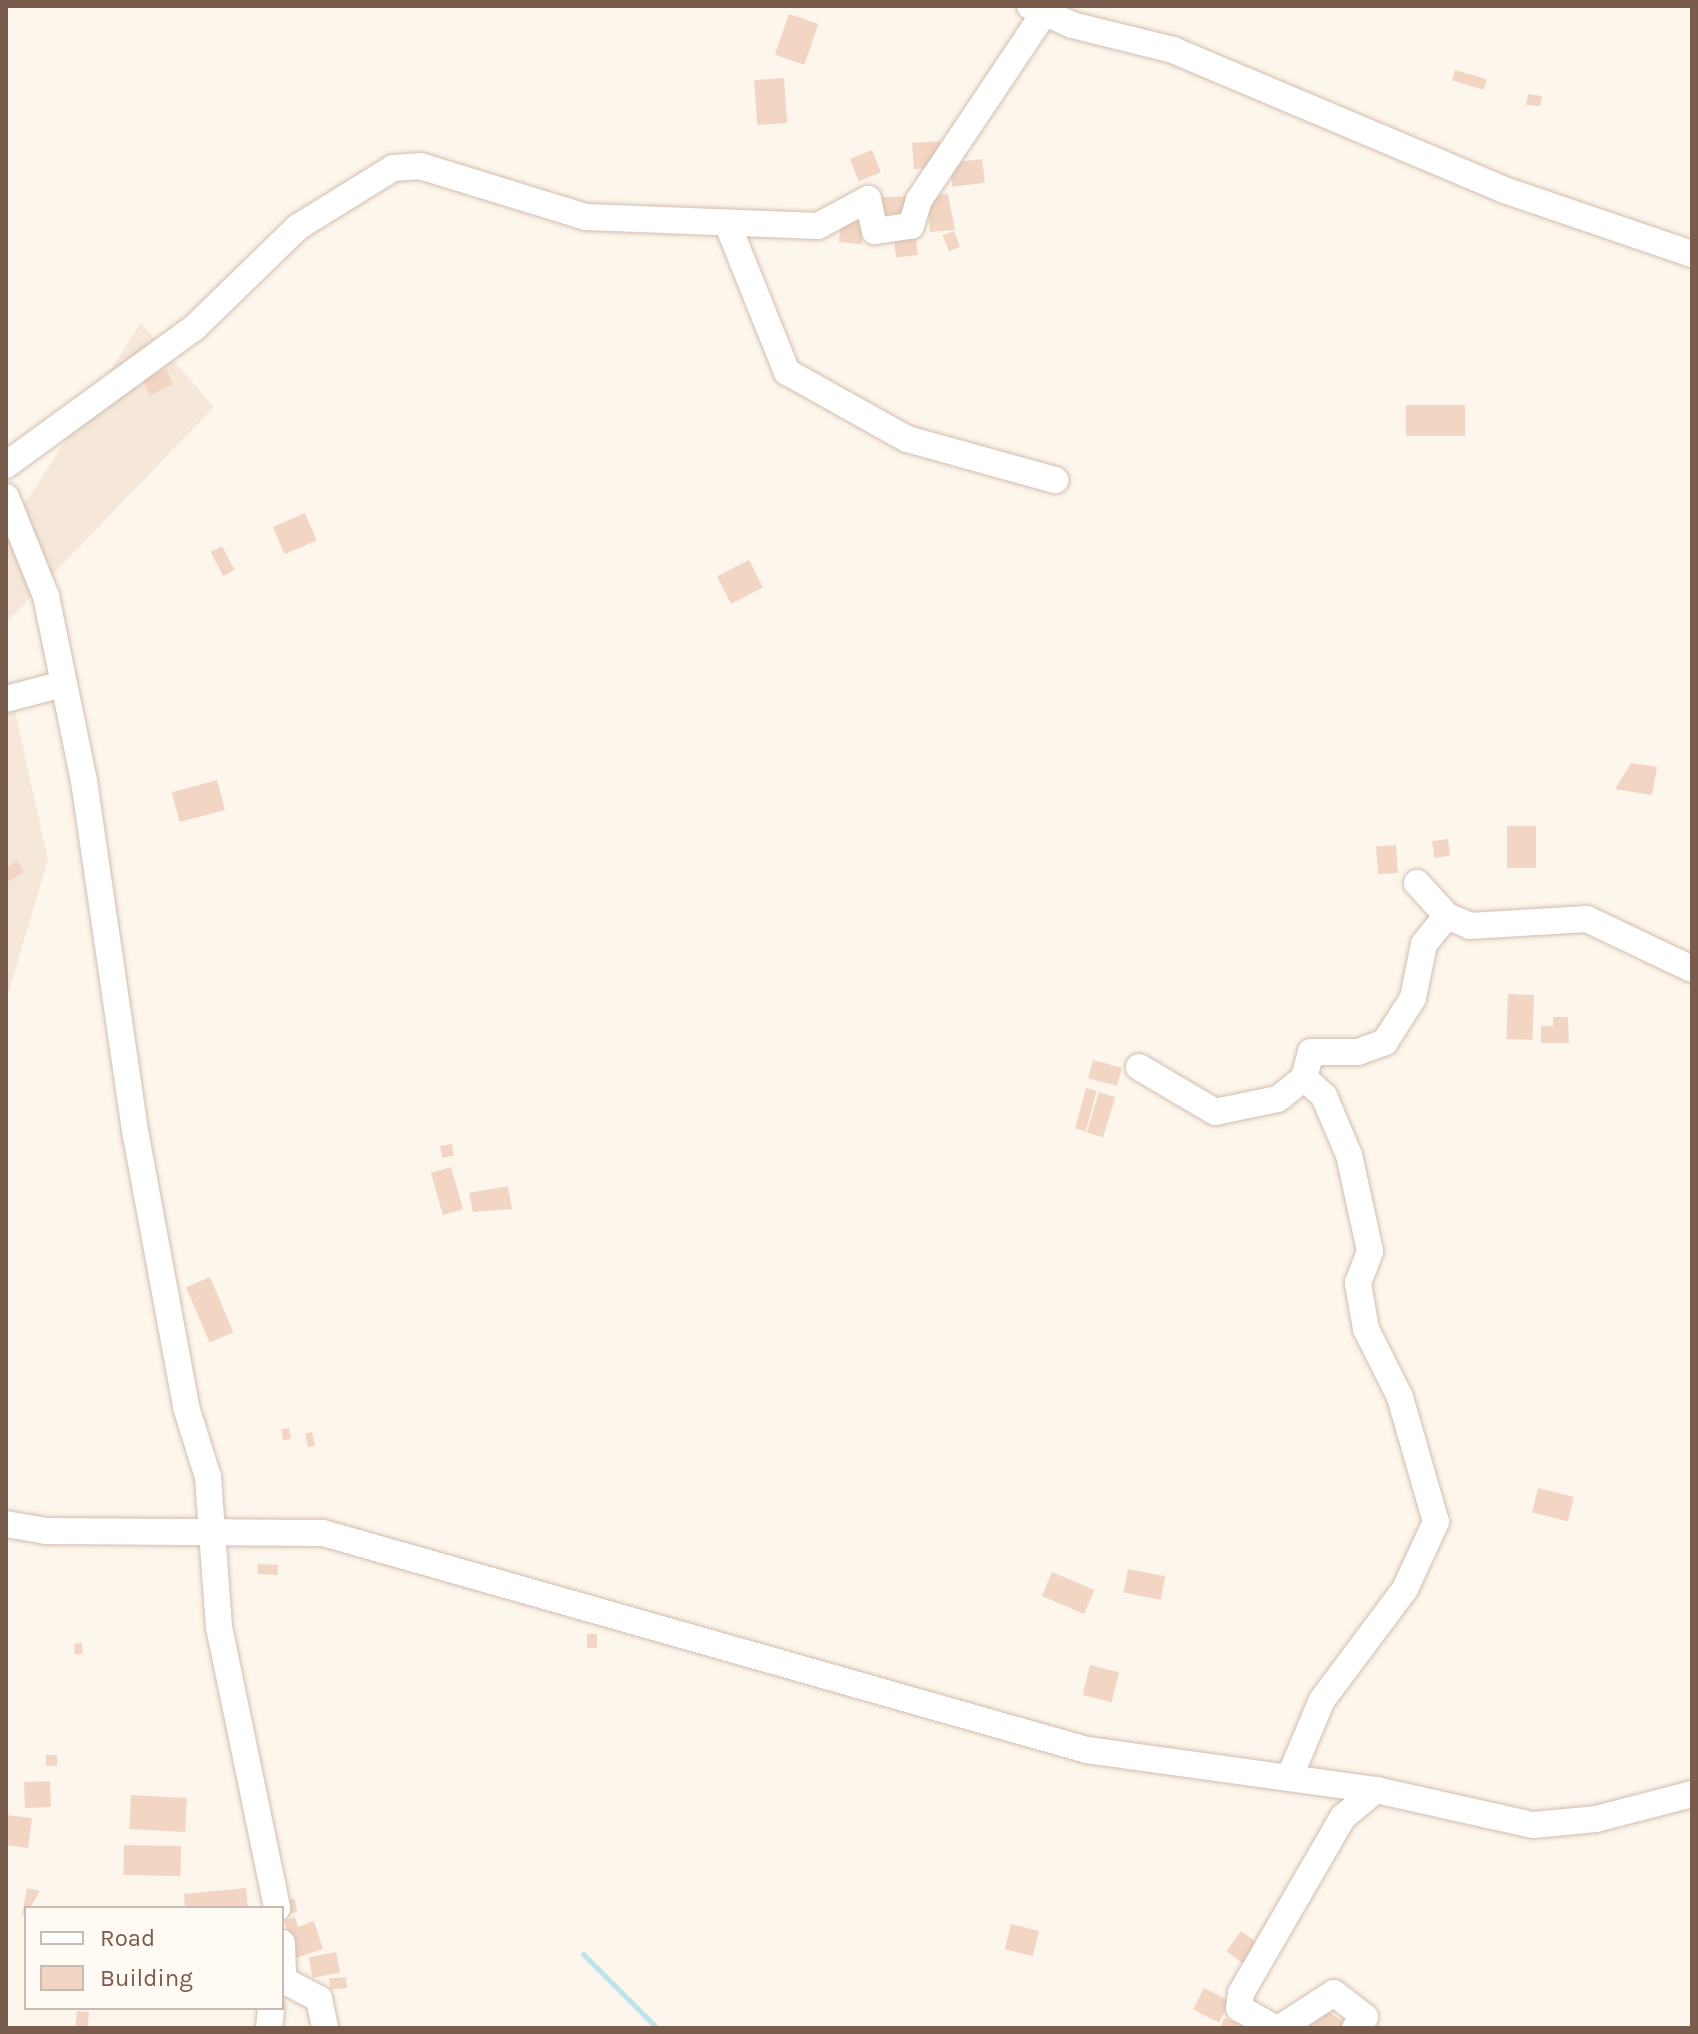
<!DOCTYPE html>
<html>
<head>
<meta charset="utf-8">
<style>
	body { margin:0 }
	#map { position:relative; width:1698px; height:2034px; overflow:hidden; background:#fdf6ec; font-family:Karla,sans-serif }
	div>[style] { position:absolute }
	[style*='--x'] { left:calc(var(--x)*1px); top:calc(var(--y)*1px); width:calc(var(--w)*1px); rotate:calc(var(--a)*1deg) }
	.residential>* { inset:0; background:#f5e8da }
	.stream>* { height:5px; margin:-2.5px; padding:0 2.5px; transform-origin:2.5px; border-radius:2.5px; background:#bfe3e8 }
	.building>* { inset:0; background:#f3d5c3; transform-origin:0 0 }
	.roads { filter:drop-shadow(0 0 2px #d1beb0) drop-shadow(0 0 2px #d1beb0) }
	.minor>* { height:26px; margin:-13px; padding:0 13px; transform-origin:13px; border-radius:13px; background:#fff }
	span { translate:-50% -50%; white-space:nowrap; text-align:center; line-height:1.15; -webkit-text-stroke:6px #fffaf3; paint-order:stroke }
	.frame { position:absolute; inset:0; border:8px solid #7a5c4d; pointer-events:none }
	.legend { position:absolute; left:24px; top:1906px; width:260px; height:104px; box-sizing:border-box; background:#fffaf3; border:2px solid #cabbb1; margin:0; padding:10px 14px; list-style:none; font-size:24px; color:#7a5c4d }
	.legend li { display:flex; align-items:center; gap:16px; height:40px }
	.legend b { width:40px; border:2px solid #cabbb1 }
</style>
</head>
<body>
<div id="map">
	<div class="residential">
		<div style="clip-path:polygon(141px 323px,214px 407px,6px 623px,6px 533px)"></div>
		<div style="clip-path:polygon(6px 671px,48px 860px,6px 1001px)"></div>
	</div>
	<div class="stream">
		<div style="--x:583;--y:1954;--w:105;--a:45"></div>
	</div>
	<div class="building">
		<div style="left:789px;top:14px;width:31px;height:43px;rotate:19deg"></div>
		<div style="left:1455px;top:70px;width:33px;height:11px;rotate:16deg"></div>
		<div style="left:784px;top:78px;width:45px;height:30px;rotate:86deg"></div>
		<div style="clip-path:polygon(1528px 94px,1542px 96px,1540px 106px,1526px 105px)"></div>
		<div style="left:940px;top:141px;width:26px;height:28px;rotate:86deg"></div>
		<div style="left:872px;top:150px;width:24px;height:24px;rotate:68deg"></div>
		<div style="left:982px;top:159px;width:24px;height:33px;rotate:83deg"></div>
		<div style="clip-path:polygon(948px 194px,955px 230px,930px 232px,927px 196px)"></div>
		<div style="left:908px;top:196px;width:17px;height:27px;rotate:87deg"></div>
		<div style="left:842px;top:215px;width:23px;height:27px;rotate:7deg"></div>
		<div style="left:954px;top:231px;width:17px;height:12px;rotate:69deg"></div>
		<div style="left:915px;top:233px;width:22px;height:22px;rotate:82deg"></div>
		<div style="left:166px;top:369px;width:17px;height:26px;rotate:65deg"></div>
		<div style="left:1406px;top:405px;width:59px;height:31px"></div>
		<div style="left:305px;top:513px;width:30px;height:35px;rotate:67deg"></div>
		<div style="left:222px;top:546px;width:27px;height:13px;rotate:62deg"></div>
		<div style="left:749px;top:560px;width:31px;height:36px;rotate:63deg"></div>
		<div style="clip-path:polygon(1631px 763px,1657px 767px,1652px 795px,1615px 789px)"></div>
		<div style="left:217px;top:780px;width:31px;height:47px;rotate:75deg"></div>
		<div style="left:1507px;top:826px;width:29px;height:42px"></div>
		<div style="left:1448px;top:839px;width:17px;height:16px;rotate:83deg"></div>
		<div style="left:1396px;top:845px;width:28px;height:20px;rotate:86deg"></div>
		<div style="clip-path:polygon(17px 861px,24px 872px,6px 883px,6px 868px)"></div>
		<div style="left:1508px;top:994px;width:26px;height:45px;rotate:2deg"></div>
		<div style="clip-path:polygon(1553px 1017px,1568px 1017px,1569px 1043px,1541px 1043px,1541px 1026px,1553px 1026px)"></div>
		<div style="left:1093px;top:1060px;width:30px;height:19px;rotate:15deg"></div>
		<div style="left:1086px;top:1088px;width:11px;height:42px;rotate:15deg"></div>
		<div style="left:1099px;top:1092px;width:17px;height:42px;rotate:17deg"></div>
		<div style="left:452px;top:1144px;width:12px;height:12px;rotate:81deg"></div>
		<div style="left:451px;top:1167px;width:44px;height:21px;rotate:74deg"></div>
		<div style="clip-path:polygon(508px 1186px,512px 1209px,473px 1212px,469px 1193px)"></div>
		<div style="left:210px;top:1277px;width:60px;height:26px;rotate:67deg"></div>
		<div style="left:289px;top:1428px;width:11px;height:8px;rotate:80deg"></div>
		<div style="left:312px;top:1432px;width:14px;height:7px;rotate:78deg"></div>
		<div style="left:1538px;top:1488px;width:37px;height:25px;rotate:14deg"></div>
		<div style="left:258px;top:1564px;width:20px;height:10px;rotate:3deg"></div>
		<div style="left:1128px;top:1569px;width:38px;height:24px;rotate:11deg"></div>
		<div style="left:1052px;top:1572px;width:46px;height:26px;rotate:23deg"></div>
		<div style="left:587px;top:1634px;width:10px;height:14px"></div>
		<div style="left:82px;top:1643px;width:11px;height:8px;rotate:85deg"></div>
		<div style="left:1090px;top:1665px;width:30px;height:31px;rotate:14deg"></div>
		<div style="left:46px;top:1755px;width:11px;height:11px"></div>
		<div style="left:50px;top:1781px;width:26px;height:26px;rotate:88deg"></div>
		<div style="left:131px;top:1795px;width:56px;height:34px;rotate:3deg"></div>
		<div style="clip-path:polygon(6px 1815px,32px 1818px,28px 1848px,6px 1845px)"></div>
		<div style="left:124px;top:1845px;width:57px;height:30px;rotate:1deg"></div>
		<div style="clip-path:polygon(27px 1888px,40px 1891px,26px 1915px,22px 1915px)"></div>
		<div style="clip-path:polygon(246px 1888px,248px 1908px,185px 1908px,184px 1894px)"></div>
		<div style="clip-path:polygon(295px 1899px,297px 1912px,282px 1914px,278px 1901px)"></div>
		<div style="clip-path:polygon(295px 1917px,298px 1927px,314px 1921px,323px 1949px,296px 1958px,284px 1921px)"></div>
		<div style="left:1011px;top:1924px;width:29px;height:26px;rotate:14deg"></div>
		<div style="left:1241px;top:1931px;width:24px;height:25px;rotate:36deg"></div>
		<div style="left:336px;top:1952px;width:21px;height:28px;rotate:79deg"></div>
		<div style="left:346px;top:1977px;width:11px;height:17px;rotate:85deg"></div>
		<div style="left:1204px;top:1988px;width:29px;height:24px;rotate:27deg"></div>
		<div style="clip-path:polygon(1319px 2006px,1344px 2022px,1340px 2028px,1305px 2028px)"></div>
		<div style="left:77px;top:2011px;width:12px;height:17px;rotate:5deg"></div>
		<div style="clip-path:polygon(1224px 2018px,1249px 2028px,1220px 2028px)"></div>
	</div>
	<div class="roads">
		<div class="minor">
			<div style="--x:1030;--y:6;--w:46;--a:24.3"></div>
			<div style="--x:1072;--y:25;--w:104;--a:13.9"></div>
			<div style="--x:1173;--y:50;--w:359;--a:22.9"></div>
			<div style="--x:1504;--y:190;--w:199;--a:18.8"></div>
			<div style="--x:727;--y:223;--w:161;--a:68.1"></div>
			<div style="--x:787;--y:372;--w:137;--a:29.2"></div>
			<div style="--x:907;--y:439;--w:154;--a:15.5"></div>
			<div style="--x:6;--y:465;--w:233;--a:-36.1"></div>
			<div style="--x:194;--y:328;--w:145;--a:-44.2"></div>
			<div style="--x:298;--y:227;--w:112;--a:-31.8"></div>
			<div style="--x:393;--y:168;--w:27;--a:-4"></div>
			<div style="--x:420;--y:166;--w:174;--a:17.1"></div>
			<div style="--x:586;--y:217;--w:232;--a:2.2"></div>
			<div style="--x:818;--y:226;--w:57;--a:-28.4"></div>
			<div style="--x:868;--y:199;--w:33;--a:78"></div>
			<div style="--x:875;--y:231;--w:36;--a:-8"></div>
			<div style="--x:911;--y:226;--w:27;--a:-73"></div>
			<div style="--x:919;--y:200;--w:234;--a:-56.2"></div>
			<div style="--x:6;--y:497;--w:107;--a:68"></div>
			<div style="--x:46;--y:596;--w:189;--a:78.4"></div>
			<div style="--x:84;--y:781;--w:359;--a:81.7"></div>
			<div style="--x:136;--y:1136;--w:276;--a:79.5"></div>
			<div style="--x:186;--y:1407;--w:73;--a:72.6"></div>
			<div style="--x:208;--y:1477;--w:150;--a:85.8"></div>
			<div style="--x:219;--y:1627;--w:287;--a:78.3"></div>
			<div style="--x:6;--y:699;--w:59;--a:-14.7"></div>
			<div style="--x:1417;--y:883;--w:45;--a:47.7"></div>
			<div style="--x:1447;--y:916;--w:25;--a:23"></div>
			<div style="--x:1470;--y:926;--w:117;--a:-3.4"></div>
			<div style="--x:1587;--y:919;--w:116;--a:25.5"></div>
			<div style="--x:1139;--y:1067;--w:88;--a:30.6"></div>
			<div style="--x:1215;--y:1112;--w:64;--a:-11.7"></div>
			<div style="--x:1278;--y:1099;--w:33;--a:-39"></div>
			<div style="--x:1304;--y:1078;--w:27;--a:-75"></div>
			<div style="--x:1311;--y:1052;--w:47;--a:0"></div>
			<div style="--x:1358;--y:1052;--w:29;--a:-20"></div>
			<div style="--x:1385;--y:1042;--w:52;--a:-57.5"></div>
			<div style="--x:1413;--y:998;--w:55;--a:-78.5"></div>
			<div style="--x:1424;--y:944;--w:36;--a:-51"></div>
			<div style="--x:6;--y:1524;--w:41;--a:9.9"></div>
			<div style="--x:46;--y:1531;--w:277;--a:0.4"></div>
			<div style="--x:323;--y:1533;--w:794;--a:15.86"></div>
			<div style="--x:1087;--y:1750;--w:292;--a:7.9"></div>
			<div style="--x:1376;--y:1790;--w:161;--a:12.6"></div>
			<div style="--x:1533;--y:1825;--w:63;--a:-5.4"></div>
			<div style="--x:1596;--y:1819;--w:99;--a:-14.6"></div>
			<div style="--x:1290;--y:1776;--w:82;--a:-67.2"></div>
			<div style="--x:1322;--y:1700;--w:139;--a:-53.2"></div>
			<div style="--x:1405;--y:1589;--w:74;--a:-65.2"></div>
			<div style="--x:1436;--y:1522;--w:130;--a:-106.1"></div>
			<div style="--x:1400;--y:1397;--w:76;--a:-116.6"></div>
			<div style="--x:1366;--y:1329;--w:47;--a:-99.9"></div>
			<div style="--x:1358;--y:1283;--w:34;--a:-69"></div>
			<div style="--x:1370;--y:1251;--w:98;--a:-102.3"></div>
			<div style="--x:1349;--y:1155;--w:64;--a:-113"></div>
			<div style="--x:1324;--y:1096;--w:27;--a:-138"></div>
			<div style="--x:282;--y:1943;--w:37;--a:88"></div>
			<div style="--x:283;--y:1980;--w:41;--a:27.8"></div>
			<div style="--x:319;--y:1999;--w:30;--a:78"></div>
			<div style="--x:269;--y:2028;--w:20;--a:-84"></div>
			<div style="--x:1275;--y:2028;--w:41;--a:-150.9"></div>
			<div style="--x:1239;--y:2008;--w:15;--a:-82"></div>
			<div style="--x:1241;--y:1993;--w:203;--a:-59.9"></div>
			<div style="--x:1343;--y:1817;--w:43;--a:-39.3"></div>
			<div style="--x:1280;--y:2028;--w:64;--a:-32.9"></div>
			<div style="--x:1334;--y:1993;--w:39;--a:38"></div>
			<div style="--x:1365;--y:2017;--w:15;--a:132"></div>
		</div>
	</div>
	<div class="frame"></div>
	<ul class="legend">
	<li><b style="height:10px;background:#fff"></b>Road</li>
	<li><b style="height:22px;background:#f3d5c3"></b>Building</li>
	</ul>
</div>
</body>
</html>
